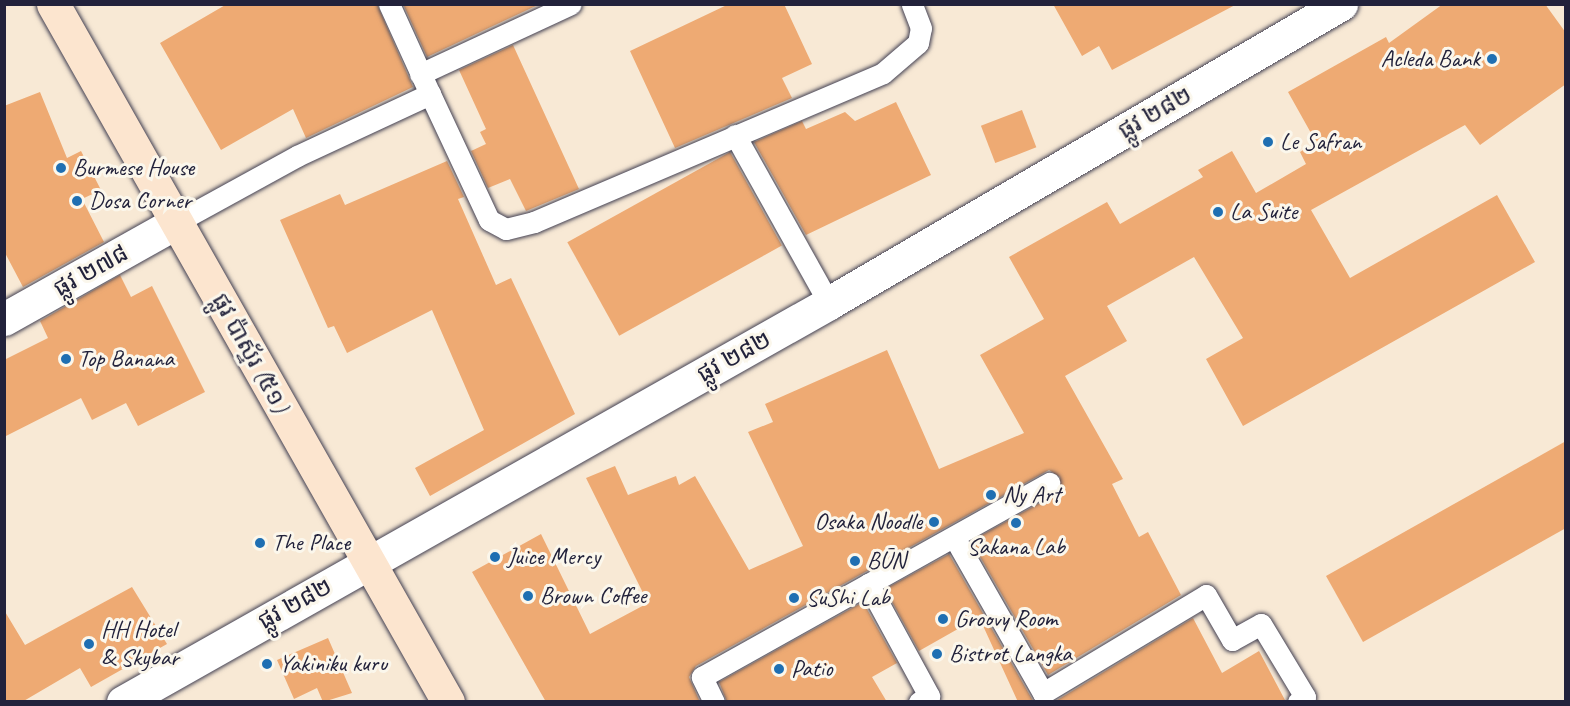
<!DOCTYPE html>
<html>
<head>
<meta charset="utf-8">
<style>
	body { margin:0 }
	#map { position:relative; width:1570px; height:706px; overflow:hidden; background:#f8e9d5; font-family:Caveat,"Noto Sans Khmer",sans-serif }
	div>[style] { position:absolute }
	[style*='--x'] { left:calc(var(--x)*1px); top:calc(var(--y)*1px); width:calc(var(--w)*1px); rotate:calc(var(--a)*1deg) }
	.building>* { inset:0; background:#eeaa73; transform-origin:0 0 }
	.roads { filter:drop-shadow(0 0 2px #424052) drop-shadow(0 0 2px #424052) }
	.lane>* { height:21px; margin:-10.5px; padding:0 10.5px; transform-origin:10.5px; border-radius:10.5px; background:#fff }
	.street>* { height:33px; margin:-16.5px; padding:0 16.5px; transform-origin:16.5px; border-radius:16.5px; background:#fff }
	.secondary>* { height:33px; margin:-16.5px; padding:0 16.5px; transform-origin:16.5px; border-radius:16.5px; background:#fce5cf }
	.dots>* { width:16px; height:16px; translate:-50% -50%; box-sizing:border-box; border:3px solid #fbf7ec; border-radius:50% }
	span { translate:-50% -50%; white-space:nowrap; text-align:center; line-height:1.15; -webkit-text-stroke:6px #fbf7ec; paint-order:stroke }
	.poi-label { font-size:24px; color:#22223b }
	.right { translate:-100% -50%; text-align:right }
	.left { translate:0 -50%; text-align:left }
	.street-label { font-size:24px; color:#22223b }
	.frame { position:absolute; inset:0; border:6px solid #22223b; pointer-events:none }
</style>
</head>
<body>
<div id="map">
	<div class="building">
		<div style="clip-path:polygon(227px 4px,377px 4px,413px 87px,306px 138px,293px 109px,221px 150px,160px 43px)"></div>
		<div style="clip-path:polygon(403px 4px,540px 4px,427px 57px)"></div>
		<div style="clip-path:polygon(729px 4px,784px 4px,812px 64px,782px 78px,792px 98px,675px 148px,630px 51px)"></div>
		<div style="clip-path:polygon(1053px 4px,1237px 4px,1112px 70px,1099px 46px,1082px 56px)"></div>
		<div style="clip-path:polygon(1443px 4px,1545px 4px,1566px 33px,1566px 84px,1480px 145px,1465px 125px,1311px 210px,1350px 278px,1497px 195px,1535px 262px,1243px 426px,1206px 359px,1243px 338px,1194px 257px,1107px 306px,1127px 341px,1065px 376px,1123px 479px,1112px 484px,1139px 537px,1148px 532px,1181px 595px,1048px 675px,971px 541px,1056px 494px,1060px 477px,1049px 470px,696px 666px,689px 677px,700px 702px,546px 702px,472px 572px,541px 534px,590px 634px,648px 603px,586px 478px,615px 466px,628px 495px,676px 476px,679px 485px,695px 476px,749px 570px,803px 546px,748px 432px,773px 422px,765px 404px,887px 350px,939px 469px,1024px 433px,980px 355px,1044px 319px,1009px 257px,1107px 202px,1120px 224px,1203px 177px,1198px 170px,1232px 151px,1256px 193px,1306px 164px,1300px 152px,1316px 142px,1288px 92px,1386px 37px,1389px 43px)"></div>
		<div style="clip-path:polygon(513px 45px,579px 189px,526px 211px,510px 179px,488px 188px,471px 151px,486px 144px,480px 132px,486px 129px,459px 70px)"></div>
		<div style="clip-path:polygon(40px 92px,67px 158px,81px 151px,101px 190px,82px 199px,104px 242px,23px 287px,4px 251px,4px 106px)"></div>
		<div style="clip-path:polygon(896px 102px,931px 175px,806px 235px,754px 142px,802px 121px,806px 129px,845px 112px,855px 121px)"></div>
		<div style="left:1022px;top:110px;width:40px;height:44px;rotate:69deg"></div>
		<div style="left:730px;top:152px;width:107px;height:186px;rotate:61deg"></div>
		<div style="clip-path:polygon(447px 161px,464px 197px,458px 199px,496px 285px,511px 278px,575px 414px,430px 496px,415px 468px,484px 430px,432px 310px,347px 353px,334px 326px,328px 328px,280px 220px,340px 194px,345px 205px)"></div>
		<div style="clip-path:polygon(120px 275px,131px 297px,152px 286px,205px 392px,138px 426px,126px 403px,92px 420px,81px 398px,4px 437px,4px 360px,48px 338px,40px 321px)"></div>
		<div style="clip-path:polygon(1566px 441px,1566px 528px,1363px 642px,1326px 576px)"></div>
		<div style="clip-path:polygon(949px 554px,1032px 699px,1034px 702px,1018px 702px,979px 617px,919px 651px,885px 589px)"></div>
		<div style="clip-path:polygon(132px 587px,167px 644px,91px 687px,80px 668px,22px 702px,4px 702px,4px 610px,25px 645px)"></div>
		<div style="clip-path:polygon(863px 602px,897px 663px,872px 677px,887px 702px,727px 702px,719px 682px)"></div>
		<div style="clip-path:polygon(1193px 618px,1222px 673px,1259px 651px,1286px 702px,1054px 702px)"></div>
		<div style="clip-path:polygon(328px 638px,352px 693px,323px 702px,317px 688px,294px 699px,277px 660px)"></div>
	</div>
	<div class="roads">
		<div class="lane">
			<div style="--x:420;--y:74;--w:166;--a:-24.9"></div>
			<div style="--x:430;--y:94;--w:139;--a:64.9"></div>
			<div style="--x:489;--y:220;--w:19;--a:28"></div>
			<div style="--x:506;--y:229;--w:29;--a:-14"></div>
			<div style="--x:534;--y:222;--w:379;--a:-23.1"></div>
			<div style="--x:883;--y:73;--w:46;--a:-40.6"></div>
			<div style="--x:918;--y:43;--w:15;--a:-79"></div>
			<div style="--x:921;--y:28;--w:26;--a:-111"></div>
			<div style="--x:735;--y:135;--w:193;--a:60.8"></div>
			<div style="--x:177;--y:222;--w:137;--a:-28.8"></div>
			<div style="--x:297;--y:156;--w:147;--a:-25"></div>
			<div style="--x:430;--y:94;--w:99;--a:-114.5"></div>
			<div style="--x:954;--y:537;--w:180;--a:60.3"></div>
			<div style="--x:1043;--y:693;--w:190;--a:-31"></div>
			<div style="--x:1206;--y:595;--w:52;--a:60"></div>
			<div style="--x:1232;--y:640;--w:33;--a:-29"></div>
			<div style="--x:1261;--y:624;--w:85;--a:58.9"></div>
			<div style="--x:1305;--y:697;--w:9;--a:144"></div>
			<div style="--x:868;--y:584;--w:128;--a:61.4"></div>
			<div style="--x:929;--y:696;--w:12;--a:149"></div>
			<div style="--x:714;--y:702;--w:28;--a:-116"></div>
			<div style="--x:702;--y:677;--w:398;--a:-29.2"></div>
		</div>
		<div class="street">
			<div style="--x:4;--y:319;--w:198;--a:-29.3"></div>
			<div style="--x:123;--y:702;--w:811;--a:-29.47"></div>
			<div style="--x:829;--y:303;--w:593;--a:-30.28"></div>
		</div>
		<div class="secondary">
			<div style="--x:53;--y:4;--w:802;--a:60.49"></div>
		</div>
	</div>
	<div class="dots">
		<div style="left:1492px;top:59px;background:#1f6fb2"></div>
		<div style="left:1268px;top:142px;background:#1f6fb2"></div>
		<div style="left:61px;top:168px;background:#1f6fb2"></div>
		<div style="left:77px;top:201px;background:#1f6fb2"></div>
		<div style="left:1218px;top:212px;background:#1f6fb2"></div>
		<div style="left:66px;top:359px;background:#1f6fb2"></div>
		<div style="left:991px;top:495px;background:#1f6fb2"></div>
		<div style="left:934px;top:522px;background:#1f6fb2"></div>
		<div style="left:1016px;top:523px;background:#1f6fb2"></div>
		<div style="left:260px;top:543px;background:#1f6fb2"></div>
		<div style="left:495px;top:557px;background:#1f6fb2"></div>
		<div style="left:855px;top:561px;background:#1f6fb2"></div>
		<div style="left:528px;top:596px;background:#1f6fb2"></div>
		<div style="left:794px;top:598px;background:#1f6fb2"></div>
		<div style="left:943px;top:619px;background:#1f6fb2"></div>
		<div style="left:89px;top:644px;background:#1f6fb2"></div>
		<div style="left:937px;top:654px;background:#1f6fb2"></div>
		<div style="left:267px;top:664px;background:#1f6fb2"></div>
		<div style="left:779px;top:669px;background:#1f6fb2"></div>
	</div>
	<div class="poi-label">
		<span class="right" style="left:1480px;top:59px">Acleda Bank</span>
		<span class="left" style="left:1280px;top:142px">Le Safran</span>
		<span class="left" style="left:73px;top:168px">Burmese House</span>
		<span class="left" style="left:89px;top:201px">Dosa Corner</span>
		<span class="left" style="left:1230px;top:212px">La Suite</span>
		<span class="left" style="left:78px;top:359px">Top Banana</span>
		<span class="left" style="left:1003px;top:495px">Ny Art</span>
		<span class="right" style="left:922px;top:522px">Osaka Noodle</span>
		<span class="left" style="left:272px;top:543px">The Place</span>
		<span style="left:1016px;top:547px">Sakana Lab</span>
		<span class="left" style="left:507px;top:557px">Juice Mercy</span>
		<span class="left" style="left:867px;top:561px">BŪN</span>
		<span class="left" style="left:540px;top:596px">Brown Coffee</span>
		<span class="left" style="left:806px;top:598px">SuShi Lab</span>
		<span class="left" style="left:955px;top:619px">Groovy Room</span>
		<span class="left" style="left:101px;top:644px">HH Hotel<br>&amp; Skybar</span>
		<span class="left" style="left:949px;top:654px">Bistrot Langka</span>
		<span class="left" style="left:279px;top:664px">Yakiniku kuru</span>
		<span class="left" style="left:791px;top:669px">Patio</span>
	</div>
	<div class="street-label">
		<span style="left:1155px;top:113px;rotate:-30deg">ផ្លូវ ២៨២</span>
		<span style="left:91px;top:271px;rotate:-29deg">ផ្លូវ ២៧៨</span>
		<span style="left:250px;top:353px;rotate:61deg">ផ្លូវ ប៉ាស្ទ័រ (៥១)</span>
		<span style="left:734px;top:357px;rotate:-29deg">ផ្លូវ ២៨២</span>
		<span style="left:295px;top:604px;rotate:-29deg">ផ្លូវ ២៨២</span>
	</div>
	<div class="frame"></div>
</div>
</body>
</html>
